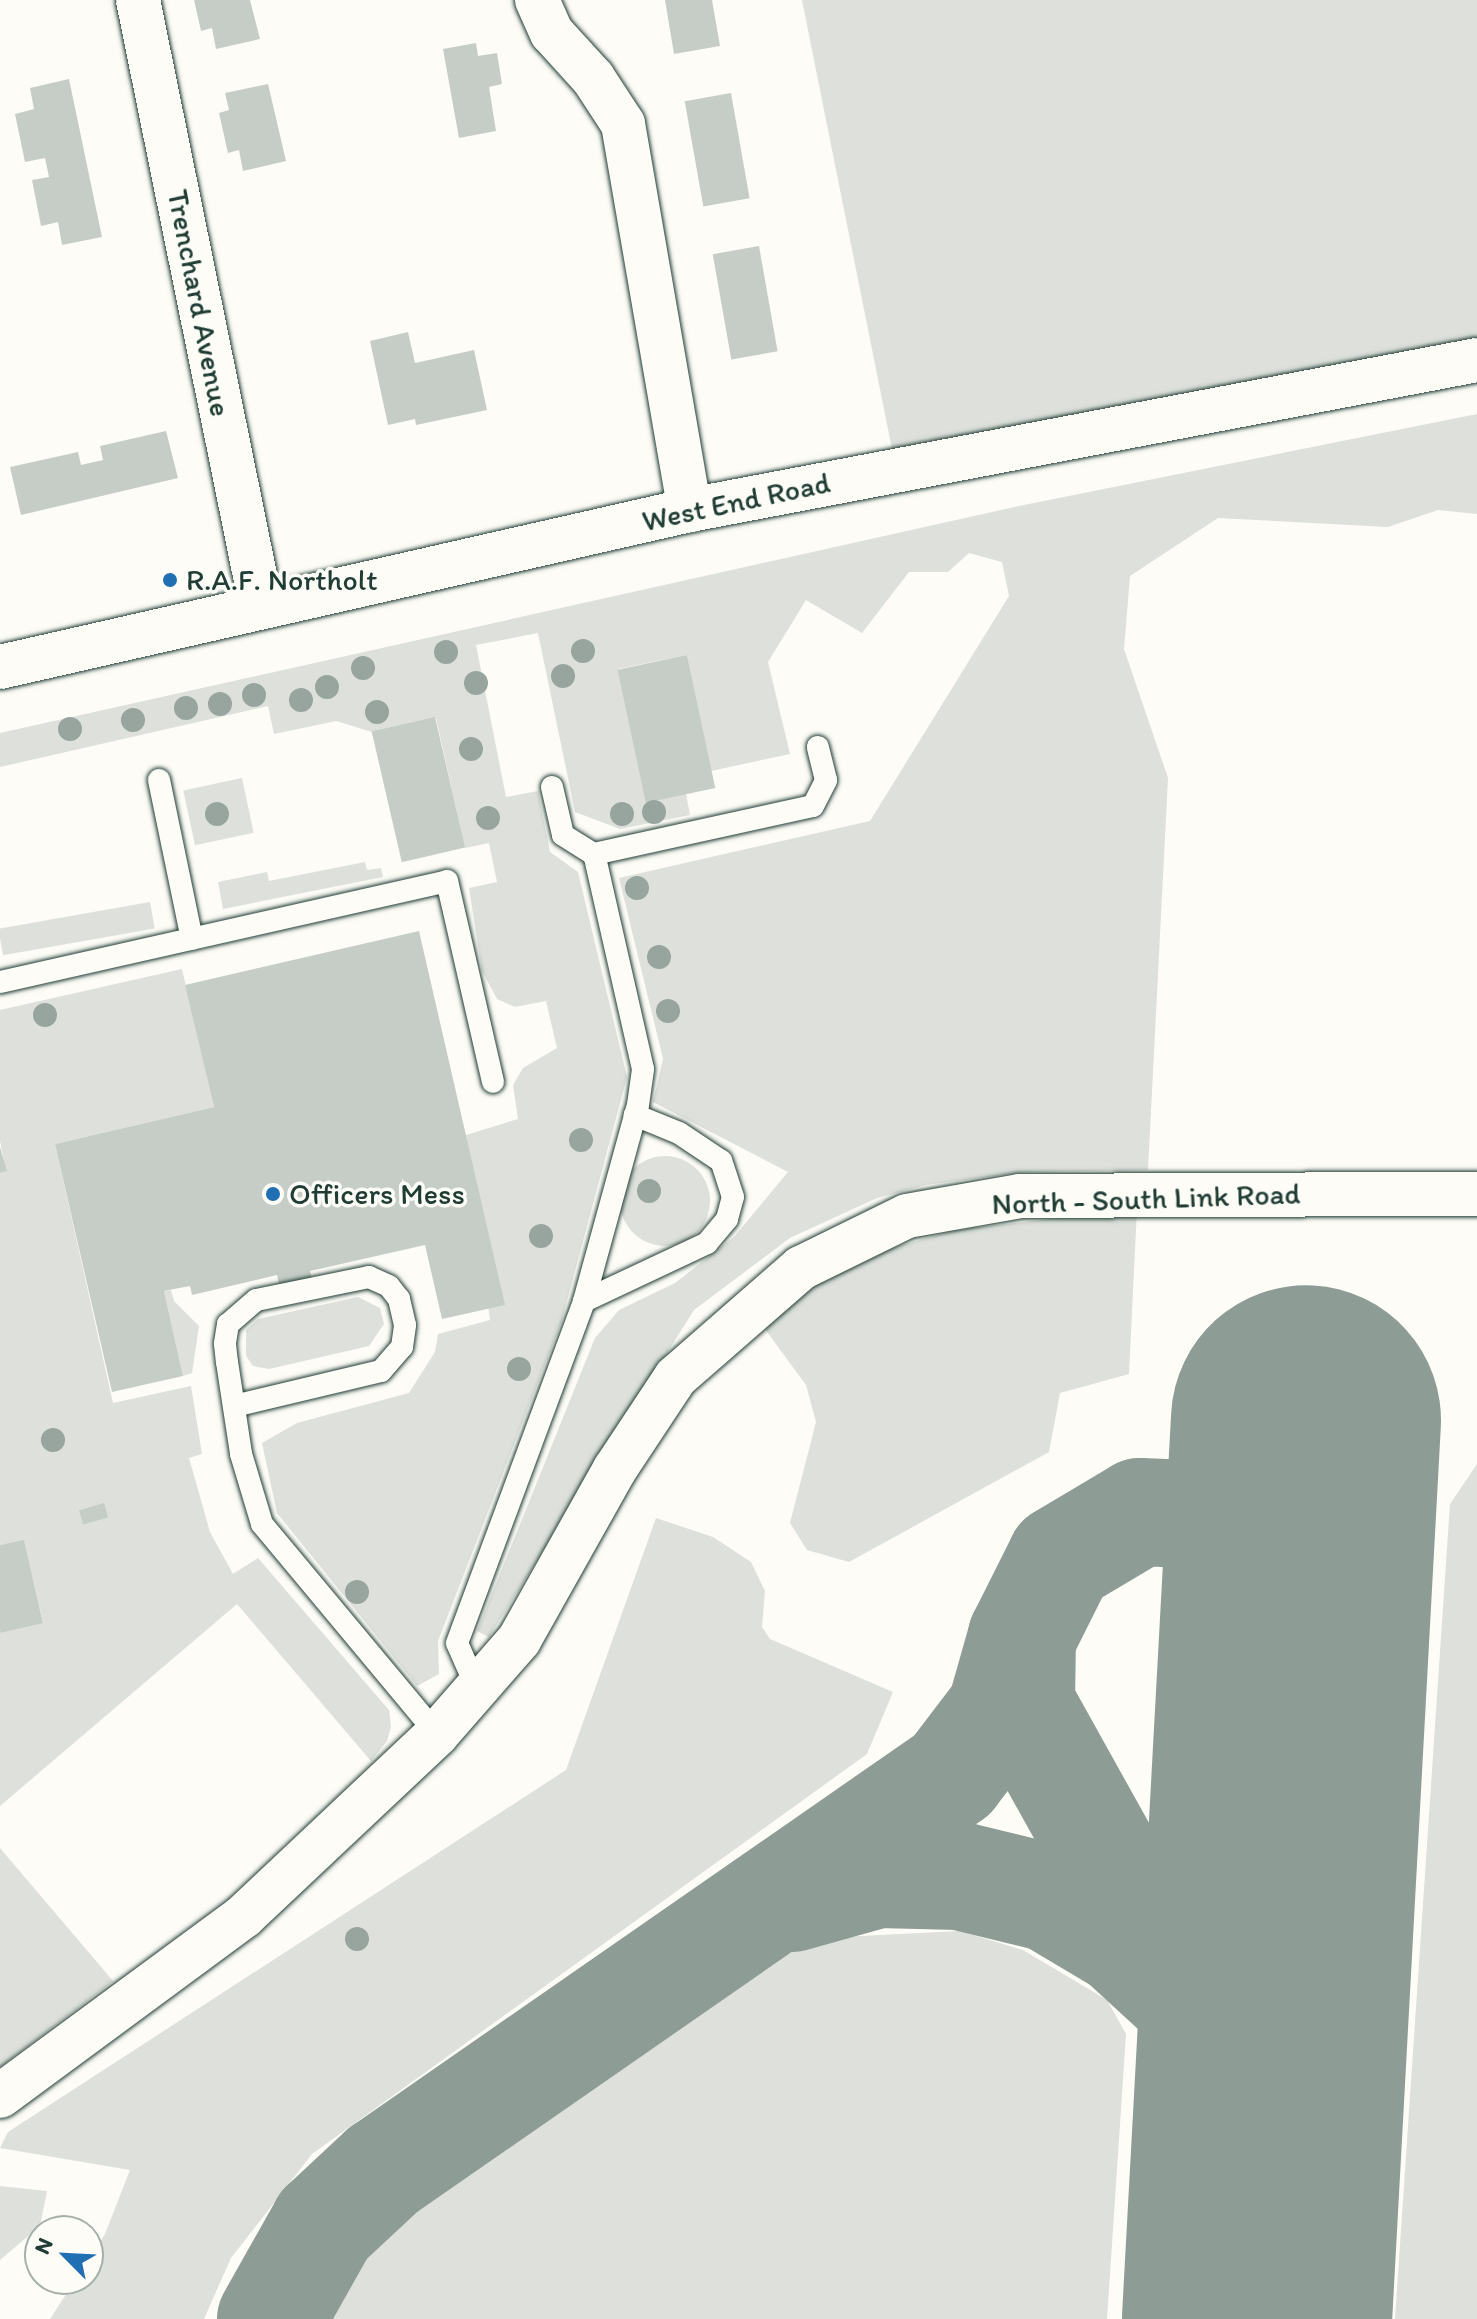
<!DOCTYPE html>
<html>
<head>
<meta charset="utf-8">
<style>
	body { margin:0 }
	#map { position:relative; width:1477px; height:2319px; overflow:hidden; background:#fdfcf7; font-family:Itim,sans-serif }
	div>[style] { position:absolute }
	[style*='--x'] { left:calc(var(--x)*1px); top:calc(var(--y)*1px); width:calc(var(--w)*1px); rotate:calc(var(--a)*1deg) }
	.green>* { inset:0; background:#dde0db; transform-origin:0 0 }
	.round { border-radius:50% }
	.taxiway>* { height:108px; margin:-54px; padding:0 54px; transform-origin:54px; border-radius:54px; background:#8e9c96 }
	.runway>* { height:270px; margin:-135px; padding:0 135px; transform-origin:135px; border-radius:135px; background:#8e9c96 }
	.building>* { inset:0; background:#c6cdc7; transform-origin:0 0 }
	.roads { filter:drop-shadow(0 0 2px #1f3d34) drop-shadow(0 0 2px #1f3d34) }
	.lane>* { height:22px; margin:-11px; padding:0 11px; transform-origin:11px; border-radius:11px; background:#fdfcf7 }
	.street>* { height:44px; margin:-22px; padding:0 22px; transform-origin:22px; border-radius:22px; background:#fdfcf7 }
	.primary>* { height:44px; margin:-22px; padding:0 22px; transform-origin:22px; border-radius:22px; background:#fdfcf7 }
	.trees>* { width:24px; height:24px; margin:-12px; border-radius:50%; background:#98a59e }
	.dots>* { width:22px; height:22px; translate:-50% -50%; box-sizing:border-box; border:4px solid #fdfcf7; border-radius:50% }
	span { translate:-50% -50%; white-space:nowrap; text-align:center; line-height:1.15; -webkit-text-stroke:7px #fdfcf7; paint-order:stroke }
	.street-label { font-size:30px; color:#1f3d34 }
	.poi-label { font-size:30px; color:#1f3d34 }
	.left { translate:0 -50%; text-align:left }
	.north { position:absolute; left:24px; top:2215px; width:80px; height:80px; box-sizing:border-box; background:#fdfcf7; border:2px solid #a4b0a9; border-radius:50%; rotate:294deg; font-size:22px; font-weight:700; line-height:32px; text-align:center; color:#1f3d34 }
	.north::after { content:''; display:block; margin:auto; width:28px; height:36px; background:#1f6fb2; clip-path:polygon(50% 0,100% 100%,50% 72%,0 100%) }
</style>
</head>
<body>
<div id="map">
	<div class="green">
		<div style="clip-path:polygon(802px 0,1477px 0,1477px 360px,896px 469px)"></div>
		<div style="clip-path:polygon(1477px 414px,1477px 514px,1438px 510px,1388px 527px,1218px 518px,1130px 576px,1124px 649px,1168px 778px,1148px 1170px,1024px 1172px,926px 1185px,877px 1198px,790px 1238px,694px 1310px,489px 1637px,477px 1631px,595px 1338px,619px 1310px,675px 1283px,734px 1237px,788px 1172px,653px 1102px,663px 1059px,619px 878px,870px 821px,1009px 596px,1002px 562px,969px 553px,948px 572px,909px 572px,862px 633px,806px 600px,768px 662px,790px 754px,711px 771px,687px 655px,618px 669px,686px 794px,690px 815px,620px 829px,575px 812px,538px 633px,476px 645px,506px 797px,538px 791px,550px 852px,578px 872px,627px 1077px,561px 1323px,438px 1641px,439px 1674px,417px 1686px,277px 1513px,262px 1443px,297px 1423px,409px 1393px,435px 1352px,438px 1334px,490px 1320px,466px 1135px,518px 1119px,513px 1085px,523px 1068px,557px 1048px,546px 1001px,515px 1007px,497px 999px,482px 971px,469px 888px,497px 882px,489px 843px,465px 848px,436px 718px,372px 732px,336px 721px,274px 734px,268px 706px,0 767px,0 733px,1019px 506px)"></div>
		<div style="left:242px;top:778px;width:56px;height:60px;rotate:78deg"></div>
		<div style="clip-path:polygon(365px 862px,367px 870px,381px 868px,383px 877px,223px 909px,218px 882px,267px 872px,269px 881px)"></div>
		<div style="left:150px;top:902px;width:27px;height:154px;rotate:80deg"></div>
		<div style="clip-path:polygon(182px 969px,214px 1107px,55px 1144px,113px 1403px,191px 1386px,202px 1454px,189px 1458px,210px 1532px,233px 1574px,258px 1558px,389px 1710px,391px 1727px,387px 1741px,371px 1761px,237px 1604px,0 1806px,0 1633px,43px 1622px,24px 1541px,0 1545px,0 1173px,6px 1171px,0 1141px,0 1010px)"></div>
		<div class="round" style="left:620px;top:1156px;width:90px;height:90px"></div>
		<div style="clip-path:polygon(1137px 1209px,1129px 1374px,1060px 1393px,1049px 1452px,849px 1562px,807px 1550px,790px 1523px,816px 1422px,806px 1385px,762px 1325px,821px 1282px,882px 1251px,955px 1230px)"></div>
		<div style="clip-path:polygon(171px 1290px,174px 1301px,199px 1326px,192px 1373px,183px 1376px,164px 1291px)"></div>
		<div style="clip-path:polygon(358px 1297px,380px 1308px,384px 1324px,369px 1346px,269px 1369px,253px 1366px,246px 1356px,246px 1330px,258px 1319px)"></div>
		<div style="clip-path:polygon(1477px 1464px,1477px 2319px,1395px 2319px,1450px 1504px)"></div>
		<div style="clip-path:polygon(656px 1518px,713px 1537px,751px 1562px,765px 1591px,762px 1627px,770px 1639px,893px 1692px,867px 1754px,312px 2154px,231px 2258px,204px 2319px,50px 2319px,76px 2279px,88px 2279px,88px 2261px,105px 2234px,130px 2170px,0 2148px,8px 2132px,566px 1770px)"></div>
		<div style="clip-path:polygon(0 1848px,113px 1981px,0 2067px)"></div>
		<div style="clip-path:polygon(960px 1931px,1023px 1950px,1107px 2000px,1126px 2034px,1107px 2319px,326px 2319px,366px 2242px,760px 1965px,820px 1938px)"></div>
		<div style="clip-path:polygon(0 2186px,47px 2191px,40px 2226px,0 2260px)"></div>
	</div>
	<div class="taxiway">
		<div style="--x:1022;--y:1637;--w:67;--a:90.9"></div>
		<div style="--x:1021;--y:1704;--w:300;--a:60.9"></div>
		<div style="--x:792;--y:1898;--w:89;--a:-15.6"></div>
		<div style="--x:878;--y:1874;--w:82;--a:1.4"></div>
		<div style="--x:960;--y:1876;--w:93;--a:13.7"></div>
		<div style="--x:1050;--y:1898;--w:84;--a:30.8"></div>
		<div style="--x:1122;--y:1941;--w:84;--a:42.6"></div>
		<div style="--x:1184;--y:1998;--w:60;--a:57.9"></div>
		<div style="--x:1216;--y:2049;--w:135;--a:67.8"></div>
		<div style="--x:271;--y:2319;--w:108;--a:-60.6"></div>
		<div style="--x:324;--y:2225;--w:81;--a:-43"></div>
		<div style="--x:383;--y:2170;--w:693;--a:-34.77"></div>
		<div style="--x:952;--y:1775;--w:81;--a:-52.6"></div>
		<div style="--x:1001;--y:1711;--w:77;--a:-74.2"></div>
		<div style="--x:1022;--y:1637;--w:87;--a:-63.4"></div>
		<div style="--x:1061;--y:1559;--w:92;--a:-30.7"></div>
		<div style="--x:1140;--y:1512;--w:48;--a:2.4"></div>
		<div style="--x:1188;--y:1514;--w:53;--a:18.8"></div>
		<div style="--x:1238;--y:1531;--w:42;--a:44"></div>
		<div style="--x:1268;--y:1560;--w:65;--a:65.4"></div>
	</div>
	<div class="runway">
		<div style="--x:1257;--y:2319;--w:900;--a:-86.88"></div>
	</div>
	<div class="building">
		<div style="clip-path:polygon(194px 0,250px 0,260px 39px,216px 49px,212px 28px,201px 31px)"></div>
		<div style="clip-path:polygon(665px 0,712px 0,720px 46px,674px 54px)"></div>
		<div style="clip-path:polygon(476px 43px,478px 56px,497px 53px,502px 84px,489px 87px,496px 131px,459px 138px,443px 49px)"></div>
		<div style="clip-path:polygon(69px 79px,102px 237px,62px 245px,58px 222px,41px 226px,32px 180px,49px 177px,45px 158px,25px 162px,15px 114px,34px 109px,30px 88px)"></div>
		<div style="clip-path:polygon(268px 84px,286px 161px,243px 171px,239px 150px,228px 153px,219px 113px,229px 110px,225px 93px)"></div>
		<div style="left:731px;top:93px;width:107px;height:47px;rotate:80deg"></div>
		<div style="left:759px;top:246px;width:107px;height:47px;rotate:80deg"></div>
		<div style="clip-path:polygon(408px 332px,415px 363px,474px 350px,487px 410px,416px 425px,415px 419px,388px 425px,370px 341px)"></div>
		<div style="clip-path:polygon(166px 431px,178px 478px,21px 515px,10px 467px,78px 452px,81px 465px,103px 460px,100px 446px)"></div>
		<div style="left:687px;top:655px;width:136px;height:71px;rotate:78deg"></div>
		<div style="left:435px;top:717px;width:134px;height:65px;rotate:77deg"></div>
		<div style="clip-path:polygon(419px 931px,505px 1305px,442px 1319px,425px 1245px,310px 1271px,314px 1285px,281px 1293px,277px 1275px,192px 1295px,190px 1286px,164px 1291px,183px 1376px,112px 1392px,55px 1144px,214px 1107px,185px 985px)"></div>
		<div style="clip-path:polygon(0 1147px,7px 1171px,0 1173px)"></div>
		<div style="left:104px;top:1503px;width:15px;height:26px;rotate:74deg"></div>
		<div style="clip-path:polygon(24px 1540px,43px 1623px,0 1633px,0 1545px)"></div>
	</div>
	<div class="roads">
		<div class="lane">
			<div style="--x:159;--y:780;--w:162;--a:78.3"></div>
			<div style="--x:552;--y:787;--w:49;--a:77.1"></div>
			<div style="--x:563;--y:835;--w:36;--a:32"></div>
			<div style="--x:0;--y:982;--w:458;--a:-12.7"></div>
			<div style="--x:447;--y:881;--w:206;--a:77.1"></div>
			<div style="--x:584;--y:1301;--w:136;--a:-25.2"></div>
			<div style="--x:707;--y:1243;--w:31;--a:-50"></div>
			<div style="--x:727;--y:1219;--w:23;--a:-75"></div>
			<div style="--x:733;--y:1197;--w:38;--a:-108"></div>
			<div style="--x:721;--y:1161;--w:50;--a:-146.3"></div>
			<div style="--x:679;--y:1133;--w:48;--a:-157.8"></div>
			<div style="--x:234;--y:1406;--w:151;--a:-13.4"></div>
			<div style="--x:381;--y:1371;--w:32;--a:-49"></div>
			<div style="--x:402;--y:1347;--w:22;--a:-82"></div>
			<div style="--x:405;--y:1325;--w:27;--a:-103"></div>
			<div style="--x:399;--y:1299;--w:16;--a:-128"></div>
			<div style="--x:389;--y:1286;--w:22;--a:-156"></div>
			<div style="--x:369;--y:1277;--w:115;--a:168.5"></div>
			<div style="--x:256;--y:1300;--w:37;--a:139"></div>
			<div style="--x:228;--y:1324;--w:20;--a:99"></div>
			<div style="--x:225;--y:1344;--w:18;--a:84"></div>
			<div style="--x:227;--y:1362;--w:93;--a:81.3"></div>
			<div style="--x:241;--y:1454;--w:73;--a:73.3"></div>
			<div style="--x:262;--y:1524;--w:273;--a:50.2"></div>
			<div style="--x:478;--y:1691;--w:52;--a:-113.6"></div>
			<div style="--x:457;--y:1643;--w:365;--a:-69.6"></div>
			<div style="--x:584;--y:1301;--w:203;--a:-74.6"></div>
			<div style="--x:638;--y:1105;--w:36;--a:-82"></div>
			<div style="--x:643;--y:1069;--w:221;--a:-102.8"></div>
			<div style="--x:594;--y:854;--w:224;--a:-12.4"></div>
			<div style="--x:813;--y:806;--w:29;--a:-63"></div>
			<div style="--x:826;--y:780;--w:34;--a:-104"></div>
		</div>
		<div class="street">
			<div style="--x:138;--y:0;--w:617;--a:78.51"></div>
			<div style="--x:537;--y:0;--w:36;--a:66"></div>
			<div style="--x:552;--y:33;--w:61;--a:47.7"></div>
			<div style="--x:593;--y:78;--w:55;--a:56.9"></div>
			<div style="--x:623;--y:124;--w:392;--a:80.2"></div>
			<div style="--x:0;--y:2096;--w:303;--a:-36.4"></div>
			<div style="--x:244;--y:1916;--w:265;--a:-43.3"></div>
			<div style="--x:437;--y:1734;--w:125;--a:-48.9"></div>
			<div style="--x:519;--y:1640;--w:196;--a:-60.7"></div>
			<div style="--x:615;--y:1469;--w:110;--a:-56.5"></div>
			<div style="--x:676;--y:1377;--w:166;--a:-41.1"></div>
			<div style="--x:801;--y:1268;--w:118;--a:-26.1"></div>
			<div style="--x:907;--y:1216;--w:115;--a:-10"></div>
			<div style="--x:1020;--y:1196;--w:457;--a:-0.3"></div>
		</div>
		<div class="primary">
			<div style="--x:0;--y:667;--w:708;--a:-12.82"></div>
			<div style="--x:690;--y:510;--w:801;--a:-10.79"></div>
		</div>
	</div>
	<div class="trees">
		<div style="left:583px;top:651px"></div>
		<div style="left:446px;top:652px"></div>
		<div style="left:363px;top:668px"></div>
		<div style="left:563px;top:676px"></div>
		<div style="left:476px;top:683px"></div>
		<div style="left:327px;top:687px"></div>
		<div style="left:254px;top:695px"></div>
		<div style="left:301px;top:700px"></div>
		<div style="left:220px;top:704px"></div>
		<div style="left:186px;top:708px"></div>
		<div style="left:377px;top:712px"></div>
		<div style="left:133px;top:720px"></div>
		<div style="left:70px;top:729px"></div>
		<div style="left:471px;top:749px"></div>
		<div style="left:654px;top:812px"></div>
		<div style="left:217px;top:814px"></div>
		<div style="left:622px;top:814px"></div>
		<div style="left:488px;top:818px"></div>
		<div style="left:637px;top:888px"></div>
		<div style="left:659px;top:957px"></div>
		<div style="left:668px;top:1011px"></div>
		<div style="left:45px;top:1015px"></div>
		<div style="left:581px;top:1140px"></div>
		<div style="left:649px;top:1191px"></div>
		<div style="left:541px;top:1236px"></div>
		<div style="left:519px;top:1369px"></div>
		<div style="left:53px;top:1440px"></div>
		<div style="left:357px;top:1592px"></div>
		<div style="left:357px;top:1939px"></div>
	</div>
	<div class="dots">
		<div style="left:170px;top:580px;background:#1f6fb2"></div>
		<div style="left:273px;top:1194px;background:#1f6fb2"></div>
	</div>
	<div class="street-label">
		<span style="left:199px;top:303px;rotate:79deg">Trenchard Avenue</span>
		<span style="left:736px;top:502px;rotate:-12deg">West End Road</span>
		<span style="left:1146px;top:1199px;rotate:-2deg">North - South Link Road</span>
	</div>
	<div class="poi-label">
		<span class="left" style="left:186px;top:580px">R.A.F. Northolt</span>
		<span class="left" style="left:289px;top:1194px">Officers Mess</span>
	</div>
	<div class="north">N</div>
</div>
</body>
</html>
